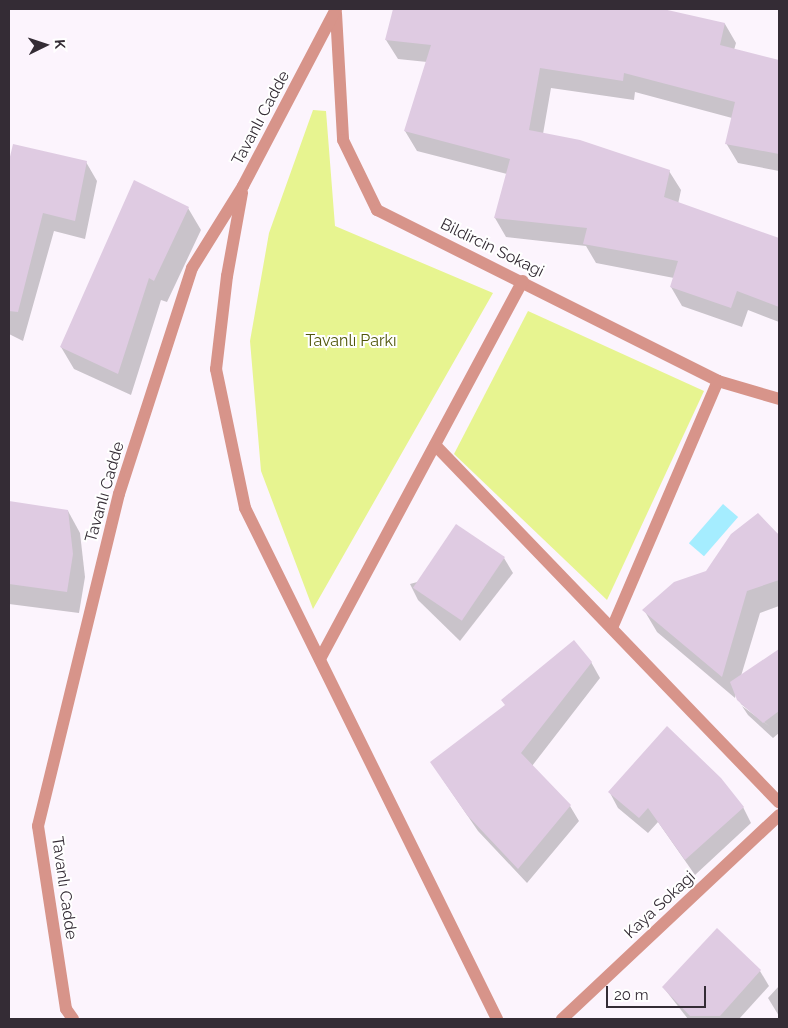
<!DOCTYPE html>
<html>
<head>
<meta charset="utf-8">
<style>
	body { margin:0 }
	#map { position:relative; width:788px; height:1028px; overflow:hidden; background:#fcf4fd; font-family:Raleway,sans-serif }
	div>[style] { position:absolute }
	[style*='--x'] { left:calc(var(--x)*1px); top:calc(var(--y)*1px); width:calc(var(--w)*1px); rotate:calc(var(--a)*1deg) }
	.green>* { inset:0; background:#e7f490 }
	.water>* { inset:0; background:#a5edff; transform-origin:0 0 }
	.shadow>* { inset:0; background:#0003 }
	.building>* { inset:0; background:#dfcbe2; transform-origin:0 0 }
	.minor>* { height:12px; margin:-6px; padding:0 6px; transform-origin:6px; border-radius:6px; background:#d7948a }
	span { translate:-50% -50%; white-space:nowrap; text-align:center; line-height:1.15; -webkit-text-stroke:4px #fff; paint-order:stroke }
	.street-label { font-size:16px; color:#342c35 }
	.park-label { font-size:16px; color:#51570b }
	.frame { position:absolute; inset:0; border:10px solid #342c35; pointer-events:none }
	.north { position:absolute; left:20px; top:20px; width:50px; height:50px; -webkit-text-stroke:4px #fff; paint-order:stroke; rotate:86deg; font-size:14px; font-weight:700; line-height:20px; text-align:center; color:#342c35 }
	.north::after { content:''; display:block; margin:auto; width:18px; height:22px; background:#342c35; clip-path:polygon(50% 0,100% 100%,50% 72%,0 100%) }
	.scale { position:absolute; left:606px; top:986px; width:100px; height:22px; box-sizing:border-box; border:2px solid #342c35; border-top:0; padding-left:6px; font-size:15px; line-height:18px; white-space:nowrap; color:#342c35; -webkit-text-stroke:4px #fff; paint-order:stroke }
</style>
</head>
<body>
<div id="map">
	<div class="green">
		<div style="clip-path:polygon(313px 110px,326px 111px,335px 226px,493px 293px,313px 609px,261px 471px,250px 341px,269px 233px)"></div>
		<div style="clip-path:polygon(528px 311px,704px 391px,607px 600px,454px 454px)"></div>
	</div>
	<div class="water">
		<div style="left:723px;top:504px;width:20px;height:52px;rotate:41deg"></div>
	</div>
	<div class="shadow">
		<div style="clip-path:polygon(394px 9px,657px 9px,725px 24px,736px 43px,734px 50px,779px 61px,779px 171px,738px 163px,726px 143px,732px 118px,635px 92px,634px 100px,551px 88px,543px 134px,669px 171px,681px 190px,678px 204px,779px 239px,779px 322px,748px 310px,742px 327px,682px 306px,671px 287px,674px 278px,596px 263px,586px 246px,506px 237px,495px 218px,507px 174px,417px 151px,405px 131px,427px 62px,398px 59px,386px 40px)"></div>
		<div style="clip-path:polygon(14px 145px,86px 162px,97px 181px,85px 239px,54px 231px,23px 341px,9px 334px,9px 166px)"></div>
		<div style="clip-path:polygon(188px 208px,201px 230px,167px 302px,161px 300px,131px 395px,74px 369px,61px 347px)"></div>
		<div style="clip-path:polygon(9px 502px,68px 511px,80px 533px,85px 577px,79px 613px,9px 604px)"></div>
		<div style="clip-path:polygon(779px 533px,779px 606px,760px 613px,741px 676px,779px 651px,779px 733px,773px 738px,748px 715px,742px 706px,769px 726px,741px 704px,736px 693px,735px 698px,657px 632px,644px 610px)"></div>
		<div style="clip-path:polygon(504px 558px,513px 573px,460px 641px,418px 600px,410px 584px)"></div>
		<div style="clip-path:polygon(591px 662px,600px 678px,532px 766px,570px 806px,579px 821px,527px 883px,478px 831px,441px 777px)"></div>
		<div style="clip-path:polygon(610px 793px,743px 807px,751px 823px,695px 875px,658px 822px,648px 833px,618px 808px)"></div>
		<div style="clip-path:polygon(717px 930px,760px 971px,769px 986px,739px 1019px,688px 1019px,663px 987px)"></div>
		<div style="clip-path:polygon(779px 986px,779px 1016px,768px 998px)"></div>
	</div>
	<div class="building">
		<div style="clip-path:polygon(393px 9px,663px 9px,725px 23px,720px 45px,779px 60px,779px 154px,725px 144px,735px 102px,624px 73px,623px 81px,540px 68px,529px 130px,580px 140px,670px 170px,664px 197px,779px 238px,779px 307px,737px 291px,731px 308px,670px 287px,678px 261px,583px 244px,587px 228px,494px 218px,510px 159px,404px 131px,431px 45px,385px 40px)"></div>
		<div style="clip-path:polygon(13px 144px,87px 161px,75px 221px,43px 213px,18px 312px,9px 311px,9px 161px)"></div>
		<div style="clip-path:polygon(134px 180px,189px 207px,154px 281px,149px 278px,118px 374px,60px 347px)"></div>
		<div style="clip-path:polygon(9px 501px,68px 510px,73px 554px,67px 592px,9px 584px)"></div>
		<div style="clip-path:polygon(758px 513px,779px 535px,779px 580px,747px 591px,722px 677px,642px 610px,674px 582px,706px 571px,731px 534px)"></div>
		<div style="left:456px;top:524px;width:59px;height:77px;rotate:34deg"></div>
		<div style="clip-path:polygon(574px 640px,592px 662px,521px 753px,571px 805px,518px 869px,467px 815px,430px 762px,505px 705px,501px 700px)"></div>
		<div style="clip-path:polygon(779px 649px,779px 711px,763px 723px,737px 700px,730px 682px)"></div>
		<div style="clip-path:polygon(667px 726px,721px 778px,744px 807px,685px 860px,648px 808px,639px 818px,608px 792px)"></div>
		<div style="clip-path:polygon(717px 928px,761px 970px,720px 1016px,690px 1016px,662px 987px)"></div>
	</div>
	<div class="minor">
		<div style="--x:336;--y:13;--w:127;--a:86.8"></div>
		<div style="--x:343;--y:140;--w:78;--a:64.1"></div>
		<div style="--x:377;--y:210;--w:381;--a:26.6"></div>
		<div style="--x:718;--y:381;--w:64;--a:16.4"></div>
		<div style="--x:242;--y:193;--w:84;--a:100.2"></div>
		<div style="--x:227;--y:276;--w:94;--a:96.7"></div>
		<div style="--x:216;--y:369;--w:142;--a:78.2"></div>
		<div style="--x:245;--y:508;--w:570;--a:63.75"></div>
		<div style="--x:435;--y:445;--w:496;--a:46.1"></div>
		<div style="--x:612;--y:628;--w:269;--a:-66.8"></div>
		<div style="--x:320;--y:659;--w:429;--a:-61.8"></div>
		<div style="--x:73;--y:1019;--w:12;--a:-125"></div>
		<div style="--x:66;--y:1009;--w:185;--a:-98.7"></div>
		<div style="--x:38;--y:826;--w:342;--a:-76.3"></div>
		<div style="--x:119;--y:494;--w:237;--a:-72.1"></div>
		<div style="--x:192;--y:268;--w:97;--a:-58.1"></div>
		<div style="--x:243;--y:186;--w:200;--a:-62.3"></div>
		<div style="--x:562;--y:1019;--w:298;--a:-43.2"></div>
	</div>
	<div class="street-label">
		<span style="left:261px;top:118px;rotate:-62deg">Tavanlı Cadde</span>
		<span style="left:492px;top:248px;rotate:26deg">Bildircin Sokagi</span>
		<span style="left:105px;top:492px;rotate:-74deg">Tavanlı Cadde</span>
		<span style="left:64px;top:888px;rotate:82deg">Tavanlı Cadde</span>
		<span style="left:660px;top:905px;rotate:-43deg">Kaya Sokagi</span>
	</div>
	<div class="park-label">
		<span style="left:351px;top:341px">Tavanlı Parkı</span>
	</div>
	<div class="frame"></div>
	<div class="north">K</div>
	<div class="scale">20 m</div>
</div>
</body>
</html>
